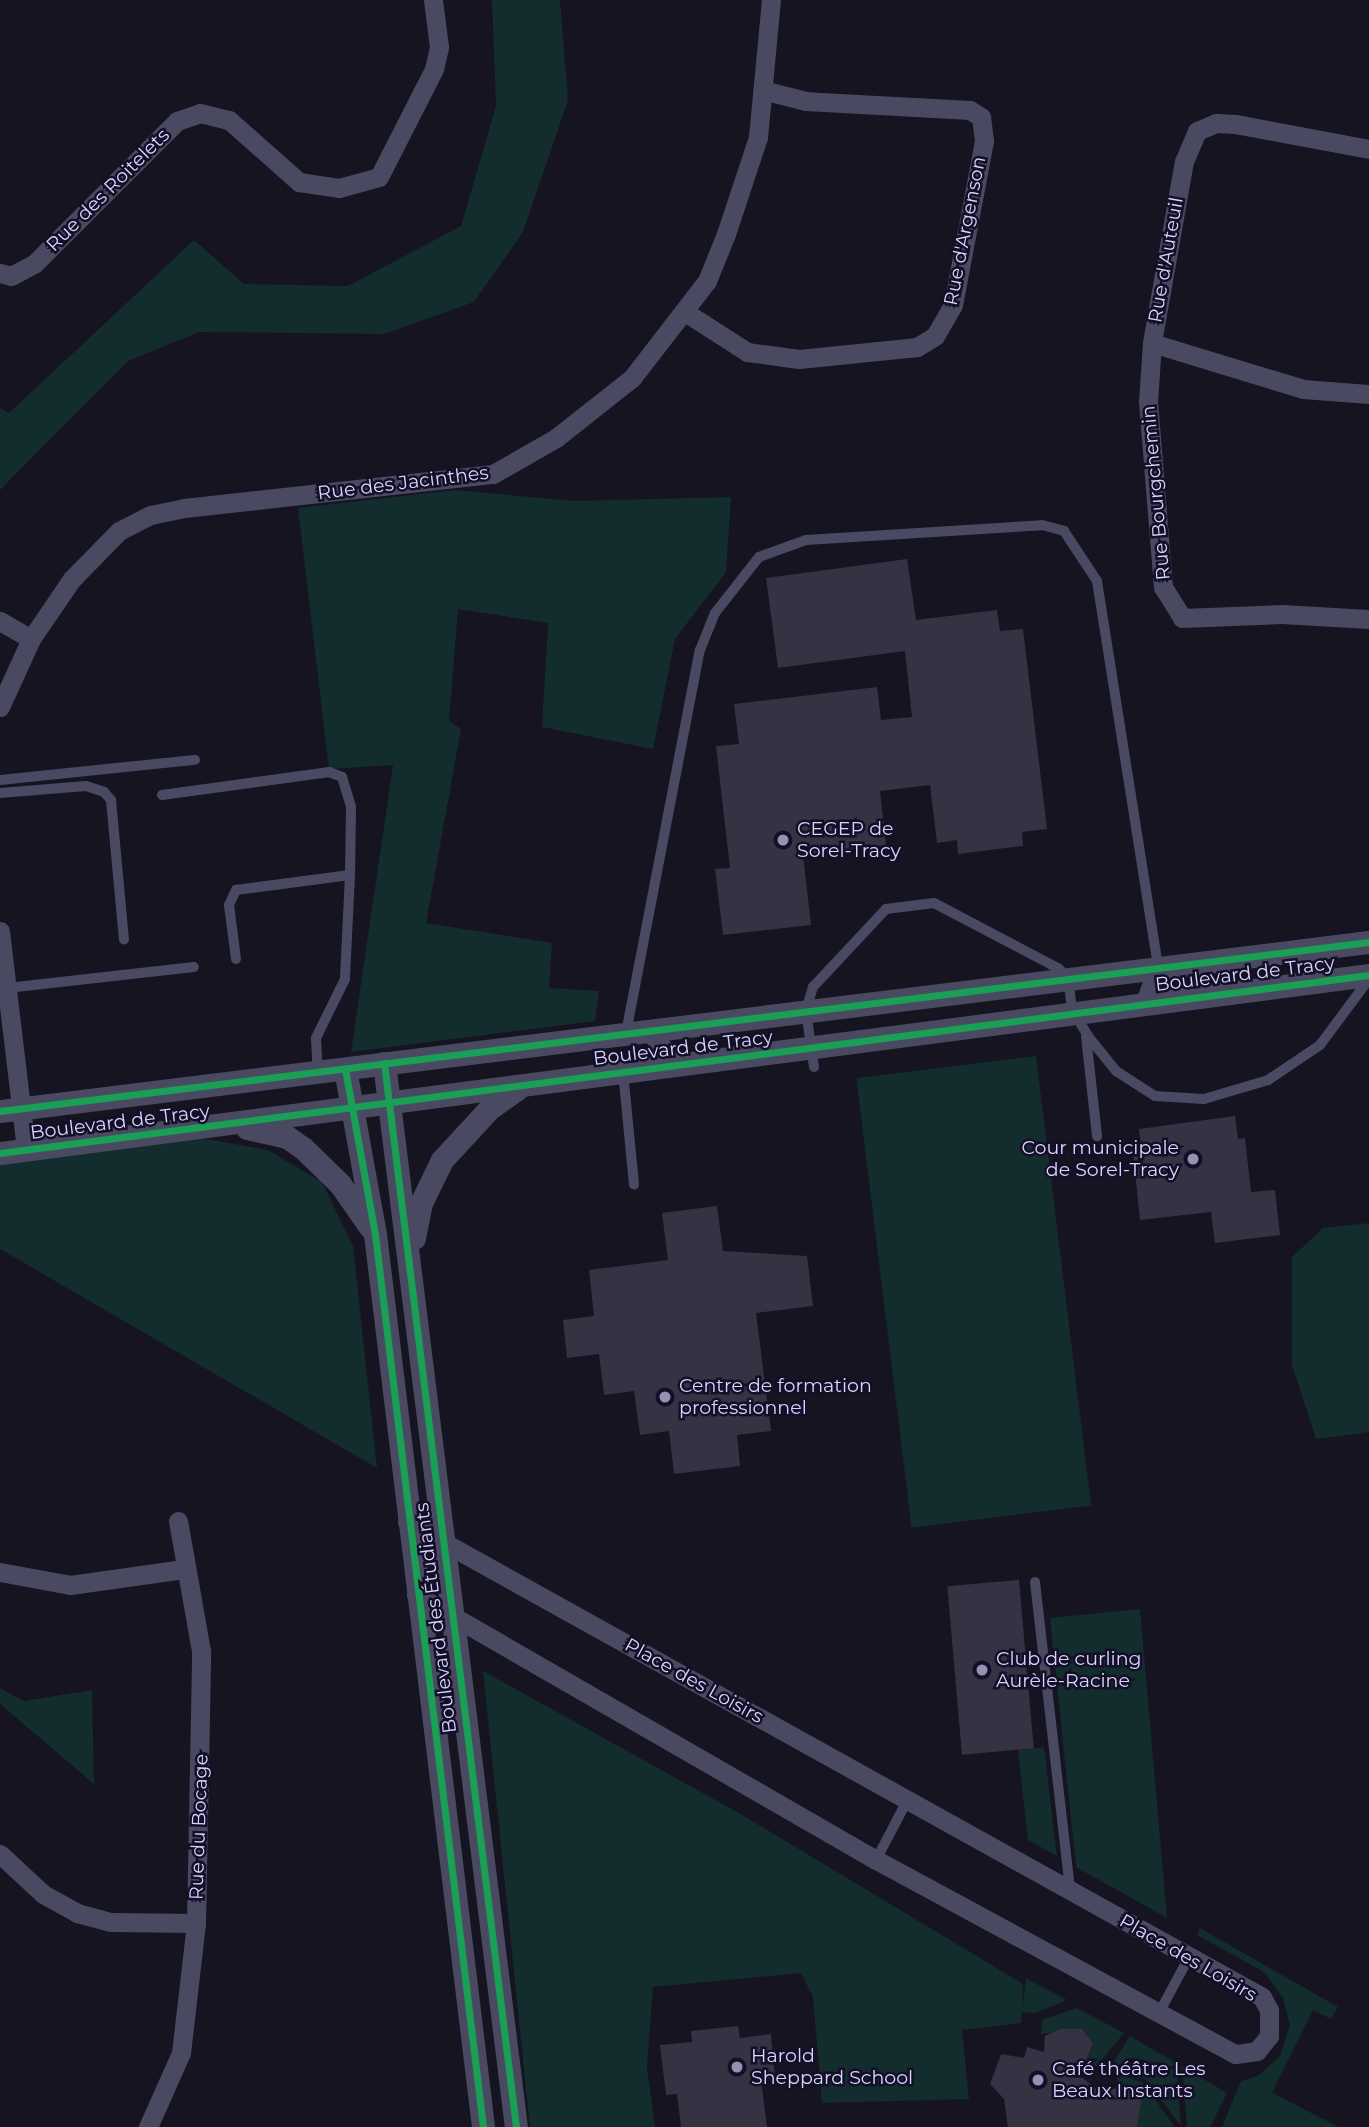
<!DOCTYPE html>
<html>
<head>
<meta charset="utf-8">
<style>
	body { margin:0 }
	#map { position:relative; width:1369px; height:2127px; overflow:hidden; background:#161421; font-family:Montserrat,sans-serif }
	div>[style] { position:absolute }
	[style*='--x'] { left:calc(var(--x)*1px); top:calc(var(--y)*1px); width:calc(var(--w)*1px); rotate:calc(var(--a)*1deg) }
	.green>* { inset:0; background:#132c2d; transform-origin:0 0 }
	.building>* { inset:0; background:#343243; transform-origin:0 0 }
	.service>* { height:10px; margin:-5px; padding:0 5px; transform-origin:5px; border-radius:5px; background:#4a4962 }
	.minor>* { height:19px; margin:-9.5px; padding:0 9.5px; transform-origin:9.5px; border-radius:9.5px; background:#4a4962 }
	.tertiary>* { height:23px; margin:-11.5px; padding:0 11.5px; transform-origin:11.5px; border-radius:11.5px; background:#4a4962 }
	.cycleway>* { height:7px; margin:-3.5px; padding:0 3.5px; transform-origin:3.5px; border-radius:3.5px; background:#1a9f57 }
	.dots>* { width:19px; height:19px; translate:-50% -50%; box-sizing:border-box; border:4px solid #130f26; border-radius:50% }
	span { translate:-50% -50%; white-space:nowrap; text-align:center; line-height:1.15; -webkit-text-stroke:5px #130f26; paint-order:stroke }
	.street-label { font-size:19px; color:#d9d4ff }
	.poi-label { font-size:19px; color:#d9d4ff }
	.left { translate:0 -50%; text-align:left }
	.right { translate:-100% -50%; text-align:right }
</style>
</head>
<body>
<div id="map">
	<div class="green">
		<div style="clip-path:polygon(492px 0,560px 0,568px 100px,523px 232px,474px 302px,384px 334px,199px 332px,128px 361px,0 490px,0 408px,9px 413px,194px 240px,244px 284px,348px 286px,461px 226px,496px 106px)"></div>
		<div style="clip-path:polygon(455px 490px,574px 501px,731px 497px,726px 572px,675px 639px,653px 749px,542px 727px,548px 623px,458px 609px,449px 721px,461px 729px,426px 923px,552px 943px,549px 988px,599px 991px,595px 1021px,351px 1052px,393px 765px,329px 769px,298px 508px)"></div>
		<div style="left:1036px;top:1056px;width:453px;height:181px;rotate:83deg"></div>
		<div style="clip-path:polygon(195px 1137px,268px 1150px,322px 1182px,353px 1246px,377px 1468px,0 1249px,0 1160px)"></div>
		<div style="clip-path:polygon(1369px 1223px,1369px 1432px,1316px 1439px,1292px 1365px,1292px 1257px,1323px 1228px)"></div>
		<div style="clip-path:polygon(1140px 1609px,1167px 1918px,1076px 1867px,1050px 1618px)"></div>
		<div style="clip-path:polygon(483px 1671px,739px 1813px,1023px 1984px,1022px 2010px,1026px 1978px,1067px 2000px,1036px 2013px,1022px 2012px,1021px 2023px,962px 2030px,969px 2099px,822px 2103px,813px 1997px,801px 1973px,653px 1987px,647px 2068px,655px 2127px,530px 2127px)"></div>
		<div style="clip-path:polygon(0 1688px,24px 1701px,92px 1690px,94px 1784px,0 1704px)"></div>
		<div style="clip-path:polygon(1044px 1747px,1057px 1856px,1028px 1840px,1018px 1750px)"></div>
		<div style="clip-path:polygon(1200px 1928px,1338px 2007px,1331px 2019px,1313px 2010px,1272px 2093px,1339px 2127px,1222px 2127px,1241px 2081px,1258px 2076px,1280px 2056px,1290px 2025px,1283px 1998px,1264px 1972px,1197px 1935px)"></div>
		<div style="clip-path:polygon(1077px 2008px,1124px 2033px,1090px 2074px,1083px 2070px,1093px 2043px,1082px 2029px,1041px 2034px,1042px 2020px)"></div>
		<div style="clip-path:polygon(1130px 2036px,1176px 2063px,1181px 2126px,1146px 2080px,1111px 2066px)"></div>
		<div style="clip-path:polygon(1182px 2066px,1227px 2093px,1210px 2127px,1187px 2127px)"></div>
		<div style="clip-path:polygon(1115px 2072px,1143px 2083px,1175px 2127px,1137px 2127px,1144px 2086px,1120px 2088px)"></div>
	</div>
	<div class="building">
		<div style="clip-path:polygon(907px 559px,916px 620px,997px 610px,1000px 631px,1023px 629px,1047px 829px,1022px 832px,1023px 846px,958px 854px,957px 840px,937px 843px,930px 785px,880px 791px,886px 845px,803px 855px,811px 925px,723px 935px,715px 869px,730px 868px,716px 746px,739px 744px,734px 704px,877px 687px,881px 720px,912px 717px,905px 651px,778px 668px,766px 578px)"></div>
		<div style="clip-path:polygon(1235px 1116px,1238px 1139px,1245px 1138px,1251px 1192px,1275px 1190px,1280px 1235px,1215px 1243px,1211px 1212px,1140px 1220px,1133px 1153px,1142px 1153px,1139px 1129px)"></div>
		<div style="clip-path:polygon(717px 1206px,723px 1251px,807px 1256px,813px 1306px,756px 1313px,771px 1431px,737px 1435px,740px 1466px,674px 1474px,669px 1431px,640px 1435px,634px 1391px,604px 1395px,599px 1354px,567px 1358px,563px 1320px,594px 1316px,589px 1270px,668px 1260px,662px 1213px)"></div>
		<div style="left:1019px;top:1580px;width:169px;height:72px;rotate:85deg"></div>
		<div style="clip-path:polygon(738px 2026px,740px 2038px,771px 2034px,775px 2078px,761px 2080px,767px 2127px,681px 2127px,677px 2094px,666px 2095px,660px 2045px,692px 2042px,691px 2031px)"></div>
		<div style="clip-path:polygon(1060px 2029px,1082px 2029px,1093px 2043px,1080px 2076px,1098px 2090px,1144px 2086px,1137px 2127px,1008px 2127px,1004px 2099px,990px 2084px,1001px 2054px,1024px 2058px,1027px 2047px,1044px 2052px,1045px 2036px)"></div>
	</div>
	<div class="service">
		<div style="--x:0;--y:780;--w:196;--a:-5.9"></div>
		<div style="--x:0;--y:793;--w:86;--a:-4.7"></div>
		<div style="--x:86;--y:786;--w:19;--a:18"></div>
		<div style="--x:104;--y:792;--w:11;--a:49"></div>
		<div style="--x:111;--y:800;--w:140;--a:84.7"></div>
		<div style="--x:162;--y:795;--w:169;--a:-7.8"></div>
		<div style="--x:329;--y:772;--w:14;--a:21"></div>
		<div style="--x:342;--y:777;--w:30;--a:73"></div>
		<div style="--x:351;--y:806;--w:69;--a:90.8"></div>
		<div style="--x:236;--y:959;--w:54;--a:-97.4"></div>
		<div style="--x:229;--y:905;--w:17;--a:-65"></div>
		<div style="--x:236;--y:890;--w:115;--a:-7.5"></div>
		<div style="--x:350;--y:875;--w:104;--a:92.8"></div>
		<div style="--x:345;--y:979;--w:66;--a:116.2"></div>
		<div style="--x:316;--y:1038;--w:33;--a:87"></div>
		<div style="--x:7;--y:988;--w:188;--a:-6.4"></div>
		<div style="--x:626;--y:1033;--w:390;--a:-79.1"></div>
		<div style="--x:700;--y:650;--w:40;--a:-68"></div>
		<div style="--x:715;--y:613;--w:71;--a:-51.8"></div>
		<div style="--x:759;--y:557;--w:50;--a:-19.9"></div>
		<div style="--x:806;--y:540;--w:236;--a:-3.6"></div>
		<div style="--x:1042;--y:525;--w:23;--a:15"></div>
		<div style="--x:1064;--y:531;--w:60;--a:56.6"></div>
		<div style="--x:1097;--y:581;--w:391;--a:81"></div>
		<div style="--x:1086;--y:1036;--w:101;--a:83.7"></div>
		<div style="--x:814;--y:1067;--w:57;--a:-98.1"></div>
		<div style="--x:806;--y:1011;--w:25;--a:-74"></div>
		<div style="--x:813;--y:987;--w:107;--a:-46.9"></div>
		<div style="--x:886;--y:909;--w:48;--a:-7.1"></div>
		<div style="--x:934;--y:903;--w:140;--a:27.7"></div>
		<div style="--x:1058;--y:968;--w:13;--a:42"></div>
		<div style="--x:1068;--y:977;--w:33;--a:83"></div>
		<div style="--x:1072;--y:1010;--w:36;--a:58"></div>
		<div style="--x:1091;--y:1040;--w:40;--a:51"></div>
		<div style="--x:1116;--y:1071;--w:46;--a:32.7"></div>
		<div style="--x:1155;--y:1096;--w:49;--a:3.5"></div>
		<div style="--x:1204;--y:1099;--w:67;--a:-16.5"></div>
		<div style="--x:1268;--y:1080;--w:63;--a:-33.9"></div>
		<div style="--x:1320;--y:1045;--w:82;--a:-53.4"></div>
		<div style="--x:623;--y:1072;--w:113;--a:84.4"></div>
		<div style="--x:1035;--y:1582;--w:311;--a:83.5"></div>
		<div style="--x:876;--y:1860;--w:67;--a:-62.3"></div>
		<div style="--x:1159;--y:2013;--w:64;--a:-61.8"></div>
	</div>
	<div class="minor">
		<div style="--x:1369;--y:149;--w:135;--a:-169.4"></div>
		<div style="--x:1236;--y:124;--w:20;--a:-177"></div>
		<div style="--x:1216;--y:123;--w:21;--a:157"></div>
		<div style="--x:1197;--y:131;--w:33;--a:113"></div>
		<div style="--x:1184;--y:161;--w:185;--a:100"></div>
		<div style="--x:1152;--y:343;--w:58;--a:93.9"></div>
		<div style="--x:1148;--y:401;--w:187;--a:85.4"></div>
		<div style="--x:1163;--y:587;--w:36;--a:58"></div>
		<div style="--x:1182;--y:618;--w:100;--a:-2.3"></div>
		<div style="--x:1282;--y:614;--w:87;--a:3.3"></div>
		<div style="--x:0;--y:273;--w:11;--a:15"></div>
		<div style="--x:11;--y:276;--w:26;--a:-28"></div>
		<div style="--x:34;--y:264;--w:202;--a:-45"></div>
		<div style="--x:177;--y:121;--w:24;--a:-19"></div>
		<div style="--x:200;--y:113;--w:30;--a:14"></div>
		<div style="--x:229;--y:120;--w:94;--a:41.5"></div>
		<div style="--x:299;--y:182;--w:40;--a:8.5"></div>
		<div style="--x:339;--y:188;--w:41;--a:-15.4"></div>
		<div style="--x:379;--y:177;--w:121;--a:-63"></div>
		<div style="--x:434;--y:69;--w:23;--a:-77"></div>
		<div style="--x:439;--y:47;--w:47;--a:-97.3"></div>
		<div style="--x:685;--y:312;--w:74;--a:32.8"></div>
		<div style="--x:747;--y:352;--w:52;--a:7.7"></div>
		<div style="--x:799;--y:359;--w:119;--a:-5.8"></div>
		<div style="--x:917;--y:347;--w:21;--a:-31"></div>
		<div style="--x:935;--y:336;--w:36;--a:-60"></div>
		<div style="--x:953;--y:305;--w:167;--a:-79.3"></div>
		<div style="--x:984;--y:141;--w:24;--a:-97"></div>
		<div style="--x:981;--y:117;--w:13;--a:-148"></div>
		<div style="--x:970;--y:110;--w:164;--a:-176.9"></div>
		<div style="--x:806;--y:101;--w:41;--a:-166"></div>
		<div style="--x:1152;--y:343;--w:158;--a:16.9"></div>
		<div style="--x:1303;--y:389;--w:66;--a:4.3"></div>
		<div style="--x:0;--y:621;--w:36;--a:30"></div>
		<div style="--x:0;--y:707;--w:75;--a:-65.5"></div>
		<div style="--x:31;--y:639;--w:73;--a:-55.7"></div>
		<div style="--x:72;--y:579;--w:67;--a:-45.6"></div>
		<div style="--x:119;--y:531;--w:36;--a:-27"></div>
		<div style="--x:151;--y:515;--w:34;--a:-12"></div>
		<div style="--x:184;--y:508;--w:311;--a:-6.3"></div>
		<div style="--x:493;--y:474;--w:73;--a:-29.7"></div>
		<div style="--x:556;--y:438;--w:97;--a:-38.3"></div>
		<div style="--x:632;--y:378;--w:123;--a:-52.3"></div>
		<div style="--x:707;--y:281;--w:51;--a:-68"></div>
		<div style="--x:726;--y:234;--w:102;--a:-71.7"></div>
		<div style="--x:758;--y:137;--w:138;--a:-84.6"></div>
		<div style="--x:0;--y:931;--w:220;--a:83.2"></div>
		<div style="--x:1145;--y:1002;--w:37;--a:-70"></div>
		<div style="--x:649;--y:1031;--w:43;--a:50.7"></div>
		<div style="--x:407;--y:1522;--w:978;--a:29.05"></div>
		<div style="--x:1262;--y:1997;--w:15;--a:62"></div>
		<div style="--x:1269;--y:2010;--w:26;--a:90"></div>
		<div style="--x:1269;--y:2036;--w:19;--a:129"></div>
		<div style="--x:1257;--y:2051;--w:22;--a:172"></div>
		<div style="--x:1235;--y:2054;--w:408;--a:-151.6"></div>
		<div style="--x:876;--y:1860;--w:531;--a:-150.05"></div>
		<div style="--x:0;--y:1572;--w:71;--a:10.5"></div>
		<div style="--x:70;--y:1585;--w:115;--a:-8"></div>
		<div style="--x:0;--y:1854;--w:59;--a:42.9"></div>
		<div style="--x:43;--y:1894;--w:39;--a:29"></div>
		<div style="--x:77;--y:1913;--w:35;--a:15"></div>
		<div style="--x:111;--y:1922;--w:85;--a:0.7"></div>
		<div style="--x:148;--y:2127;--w:81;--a:-66"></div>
		<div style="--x:181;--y:2053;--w:131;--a:-83.4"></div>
		<div style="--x:196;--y:1923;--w:272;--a:-88.9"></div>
		<div style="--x:201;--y:1651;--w:132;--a:-100"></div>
	</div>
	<div class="tertiary">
		<div style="--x:384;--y:1063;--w:1072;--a:82.93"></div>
		<div style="--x:345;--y:1069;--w:168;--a:79.7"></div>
		<div style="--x:375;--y:1234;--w:900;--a:83.1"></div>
		<div style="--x:0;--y:1111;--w:1379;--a:-7.04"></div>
		<div style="--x:247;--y:1128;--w:41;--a:12.7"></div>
		<div style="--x:287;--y:1137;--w:19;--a:35"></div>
		<div style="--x:303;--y:1148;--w:52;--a:44.2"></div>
		<div style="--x:340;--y:1184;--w:52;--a:55.1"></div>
		<div style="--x:0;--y:1153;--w:1381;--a:-7.41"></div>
		<div style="--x:414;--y:1238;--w:36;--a:-79"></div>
		<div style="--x:421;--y:1203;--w:48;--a:-64"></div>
		<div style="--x:442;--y:1160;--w:71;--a:-47.3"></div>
		<div style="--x:490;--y:1108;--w:32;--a:-35"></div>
	</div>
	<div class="cycleway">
		<div style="--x:384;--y:1063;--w:1072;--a:82.93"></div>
		<div style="--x:345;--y:1069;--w:168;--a:79.7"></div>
		<div style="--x:375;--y:1234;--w:900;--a:83.1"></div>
		<div style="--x:0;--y:1111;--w:1379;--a:-7.04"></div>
		<div style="--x:0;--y:1153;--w:1381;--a:-7.41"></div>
	</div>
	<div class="dots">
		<div style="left:783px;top:840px;background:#9591b1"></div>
		<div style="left:1193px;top:1159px;background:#9591b1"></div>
		<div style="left:665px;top:1397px;background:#9591b1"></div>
		<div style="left:982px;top:1670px;background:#9591b1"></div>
		<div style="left:737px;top:2067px;background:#9591b1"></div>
		<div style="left:1038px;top:2080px;background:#9591b1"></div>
	</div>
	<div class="street-label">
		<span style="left:108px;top:190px;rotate:-45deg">Rue des Roitelets</span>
		<span style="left:965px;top:231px;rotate:-79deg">Rue d'Argenson</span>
		<span style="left:1166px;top:260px;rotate:-80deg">Rue d'Auteuil</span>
		<span style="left:403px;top:483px;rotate:-7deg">Rue des Jacinthes</span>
		<span style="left:1156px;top:493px;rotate:-95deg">Rue Bourgchemin</span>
		<span style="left:1245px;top:974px;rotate:-7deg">Boulevard de Tracy</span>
		<span style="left:683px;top:1048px;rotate:-7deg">Boulevard de Tracy</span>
		<span style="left:120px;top:1122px;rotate:-7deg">Boulevard de Tracy</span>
		<span style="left:436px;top:1618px;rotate:-97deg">Boulevard des Étudiants</span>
		<span style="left:694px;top:1681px;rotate:29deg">Place des Loisirs</span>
		<span style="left:199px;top:1827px;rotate:-88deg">Rue du Bocage</span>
		<span style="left:1188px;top:1958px;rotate:30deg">Place des Loisirs</span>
	</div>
	<div class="poi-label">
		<span class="left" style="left:797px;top:840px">CEGEP de<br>Sorel-Tracy</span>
		<span class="right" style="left:1179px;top:1159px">Cour municipale<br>de Sorel-Tracy</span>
		<span class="left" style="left:679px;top:1397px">Centre de formation<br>professionnel</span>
		<span class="left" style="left:996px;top:1670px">Club de curling<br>Aurèle-Racine</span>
		<span class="left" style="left:751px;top:2067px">Harold<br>Sheppard School</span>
		<span class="left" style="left:1052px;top:2080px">Café théâtre Les<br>Beaux Instants</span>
	</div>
</div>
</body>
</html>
